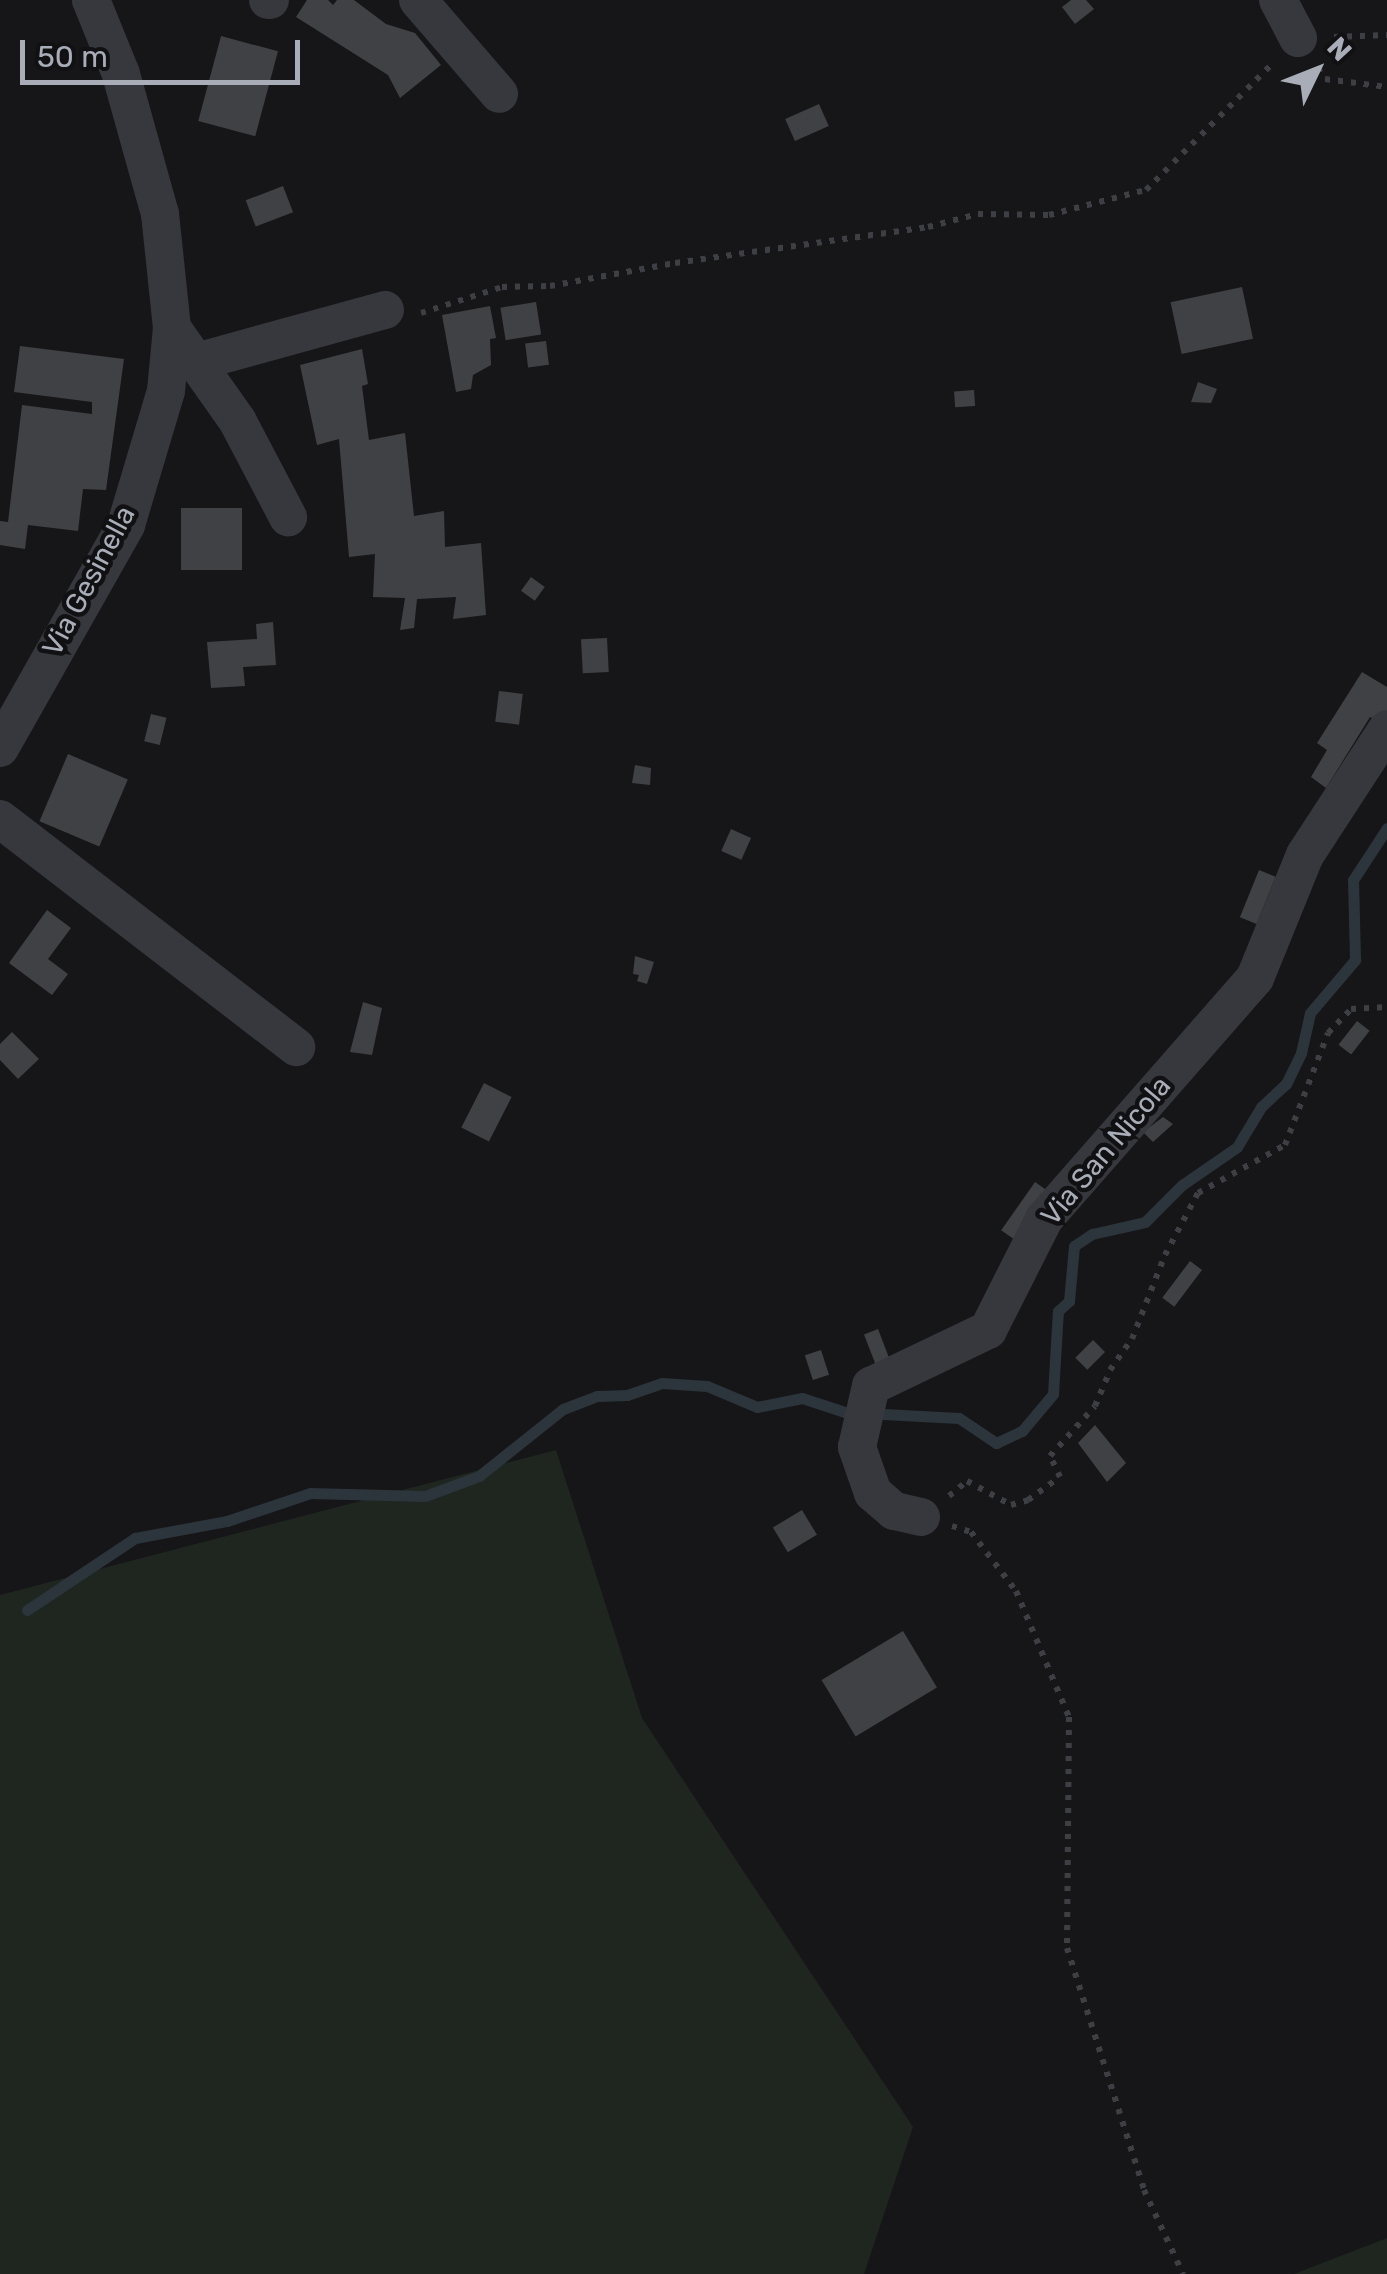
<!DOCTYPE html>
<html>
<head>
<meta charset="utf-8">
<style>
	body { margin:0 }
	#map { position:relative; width:1387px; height:2274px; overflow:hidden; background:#161618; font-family:Rubik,sans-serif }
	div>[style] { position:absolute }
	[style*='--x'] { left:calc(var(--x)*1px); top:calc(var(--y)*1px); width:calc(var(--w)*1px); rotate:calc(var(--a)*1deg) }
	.green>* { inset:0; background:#1e261f }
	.stream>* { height:11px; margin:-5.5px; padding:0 5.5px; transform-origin:5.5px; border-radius:5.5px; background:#2c353c }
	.building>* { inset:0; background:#404145; transform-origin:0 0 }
	.path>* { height:6px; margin-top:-3px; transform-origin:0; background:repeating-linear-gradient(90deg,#3d3f44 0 5px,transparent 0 13px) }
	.minor>* { height:38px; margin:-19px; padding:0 19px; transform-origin:19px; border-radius:19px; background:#37383d }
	span { translate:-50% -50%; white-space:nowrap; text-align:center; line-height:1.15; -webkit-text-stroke:9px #111113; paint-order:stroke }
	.street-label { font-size:28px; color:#a8adb8 }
	.north { position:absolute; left:1267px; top:20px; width:100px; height:100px; -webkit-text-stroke:8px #111113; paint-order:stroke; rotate:47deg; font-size:28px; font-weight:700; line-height:40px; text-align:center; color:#a8adb8 }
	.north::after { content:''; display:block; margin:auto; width:35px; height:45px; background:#a8adb8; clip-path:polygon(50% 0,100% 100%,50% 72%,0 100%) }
	.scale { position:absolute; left:20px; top:40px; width:280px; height:45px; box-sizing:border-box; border:5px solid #a8adb8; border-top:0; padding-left:12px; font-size:30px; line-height:35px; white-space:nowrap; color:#a8adb8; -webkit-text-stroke:8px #111113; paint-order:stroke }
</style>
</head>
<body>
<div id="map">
	<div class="green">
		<div style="clip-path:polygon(556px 1450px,642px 1718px,913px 2127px,864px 2274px,0 2274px,0 1595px)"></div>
		<div style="clip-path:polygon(1387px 2238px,1387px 2274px,1294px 2274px)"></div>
	</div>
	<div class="stream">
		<div style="--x:27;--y:1610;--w:130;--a:-33.7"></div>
		<div style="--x:135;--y:1538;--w:94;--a:-10.5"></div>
		<div style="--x:227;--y:1521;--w:88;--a:-18.6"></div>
		<div style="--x:310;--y:1493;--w:115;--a:1.5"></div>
		<div style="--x:425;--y:1496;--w:58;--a:-20.3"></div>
		<div style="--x:479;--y:1476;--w:107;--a:-38.6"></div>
		<div style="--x:563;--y:1409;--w:36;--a:-21"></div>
		<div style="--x:597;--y:1396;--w:30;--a:-2"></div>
		<div style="--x:627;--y:1395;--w:37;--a:-19"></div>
		<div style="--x:662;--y:1383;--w:45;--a:3.8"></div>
		<div style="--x:707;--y:1386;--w:54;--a:22.8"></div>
		<div style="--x:757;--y:1407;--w:46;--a:-11.3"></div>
		<div style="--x:802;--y:1398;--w:45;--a:18"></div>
		<div style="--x:845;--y:1412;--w:114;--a:3"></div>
		<div style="--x:959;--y:1418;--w:45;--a:34"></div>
		<div style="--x:996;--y:1443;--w:29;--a:-25"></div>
		<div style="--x:1022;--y:1431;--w:48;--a:-50"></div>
		<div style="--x:1053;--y:1394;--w:83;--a:-86.6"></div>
		<div style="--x:1058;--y:1311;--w:15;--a:-42"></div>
		<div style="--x:1069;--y:1301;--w:55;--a:-84.8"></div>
		<div style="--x:1074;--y:1246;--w:22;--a:-34"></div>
		<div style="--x:1092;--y:1234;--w:54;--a:-12.8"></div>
		<div style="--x:1145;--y:1222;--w:52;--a:-45"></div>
		<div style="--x:1182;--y:1185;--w:67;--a:-34.6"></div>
		<div style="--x:1237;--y:1147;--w:47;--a:-59"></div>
		<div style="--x:1261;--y:1107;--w:34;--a:-43"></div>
		<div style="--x:1286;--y:1084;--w:34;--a:-64"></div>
		<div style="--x:1301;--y:1053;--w:41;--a:-77.3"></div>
		<div style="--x:1310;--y:1013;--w:70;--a:-49.7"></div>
		<div style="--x:1355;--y:960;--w:80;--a:-91.4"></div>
		<div style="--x:1353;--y:880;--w:62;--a:-56.8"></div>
	</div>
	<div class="building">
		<div style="clip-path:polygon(307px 0,328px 0,333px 5px,337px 0,354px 0,386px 24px,415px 33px,441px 65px,400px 98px,388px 75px,296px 17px)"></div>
		<div style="clip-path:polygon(1071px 0,1086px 0,1094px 9px,1075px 24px,1062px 7px)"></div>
		<div style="left:221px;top:36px;width:59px;height:88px;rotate:15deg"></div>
		<div style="left:819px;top:104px;width:24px;height:37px;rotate:66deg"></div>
		<div style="left:283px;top:186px;width:28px;height:40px;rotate:69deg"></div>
		<div style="left:1242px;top:287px;width:53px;height:73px;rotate:78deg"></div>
		<div style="left:536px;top:302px;width:33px;height:36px;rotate:81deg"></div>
		<div style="clip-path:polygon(490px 306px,496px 338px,490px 339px,491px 365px,473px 375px,471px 389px,456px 392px,442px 315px)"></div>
		<div style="left:546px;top:341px;width:24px;height:21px;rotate:83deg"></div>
		<div style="clip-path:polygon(20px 346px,124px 359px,106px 490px,83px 489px,78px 531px,28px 525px,25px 549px,0 545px,0 521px,8px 522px,22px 405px,92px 414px,92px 402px,14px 392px)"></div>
		<div style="clip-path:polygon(362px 349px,368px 384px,362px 386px,369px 440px,405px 433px,414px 516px,444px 511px,445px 547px,481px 543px,486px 615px,453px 619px,456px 597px,417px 599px,414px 628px,400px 630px,405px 598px,373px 597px,375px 554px,349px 557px,339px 439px,317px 445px,300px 365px)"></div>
		<div style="clip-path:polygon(1198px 382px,1217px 389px,1211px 403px,1191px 402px)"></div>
		<div style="left:974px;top:390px;width:16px;height:20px;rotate:86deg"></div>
		<div style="left:181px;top:508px;width:61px;height:62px"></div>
		<div style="left:531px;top:577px;width:17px;height:17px;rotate:36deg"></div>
		<div style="clip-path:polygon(273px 622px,276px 665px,243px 667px,245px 686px,211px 688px,207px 642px,257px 639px,256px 624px)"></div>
		<div style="left:607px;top:638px;width:34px;height:26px;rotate:87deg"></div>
		<div style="clip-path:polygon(1362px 672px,1387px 687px,1387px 718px,1383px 724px,1370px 717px,1326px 788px,1311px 777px,1327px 750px,1317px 743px)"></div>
		<div style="left:499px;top:691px;width:24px;height:31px;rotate:7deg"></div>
		<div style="left:151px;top:714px;width:16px;height:28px;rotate:14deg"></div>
		<div style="left:68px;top:754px;width:65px;height:73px;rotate:23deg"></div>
		<div style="clip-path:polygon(635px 765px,651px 768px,650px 785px,632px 783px)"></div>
		<div style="left:731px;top:829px;width:22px;height:24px;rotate:24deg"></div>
		<div style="left:1259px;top:870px;width:18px;height:51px;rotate:22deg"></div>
		<div style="clip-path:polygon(47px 910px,71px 928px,48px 959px,68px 974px,52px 995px,9px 963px)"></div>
		<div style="clip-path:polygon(635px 956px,654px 962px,647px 984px,637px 981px,639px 975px,633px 974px)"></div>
		<div style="clip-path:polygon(363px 1002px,382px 1008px,372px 1055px,350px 1052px)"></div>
		<div style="left:1357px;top:1021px;width:16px;height:30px;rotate:38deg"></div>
		<div style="clip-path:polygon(12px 1032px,39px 1059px,18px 1079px,0 1060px,0 1044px)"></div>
		<div style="left:484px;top:1083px;width:31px;height:50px;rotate:27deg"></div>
		<div style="clip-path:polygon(1163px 1117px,1173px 1124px,1153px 1142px,1143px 1132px)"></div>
		<div style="left:1035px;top:1182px;width:21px;height:59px;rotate:35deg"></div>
		<div style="left:1190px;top:1261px;width:15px;height:46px;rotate:37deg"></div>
		<div style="left:878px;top:1329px;width:31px;height:15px;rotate:69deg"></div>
		<div style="left:1093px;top:1340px;width:17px;height:25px;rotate:45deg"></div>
		<div style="left:821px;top:1350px;width:26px;height:17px;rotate:72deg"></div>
		<div style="clip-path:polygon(1095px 1425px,1126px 1463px,1107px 1482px,1078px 1443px)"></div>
		<div style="left:802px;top:1510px;width:29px;height:34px;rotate:59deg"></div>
		<div style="left:903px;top:1631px;width:66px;height:95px;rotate:59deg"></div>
	</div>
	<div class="path">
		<div style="--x:1334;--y:37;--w:53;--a:-2.2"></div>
		<div style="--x:1318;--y:68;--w:13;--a:58"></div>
		<div style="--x:1325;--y:79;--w:63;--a:7.4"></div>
		<div style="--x:421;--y:313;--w:85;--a:-17.8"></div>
		<div style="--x:502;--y:287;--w:48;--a:-1.2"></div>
		<div style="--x:550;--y:286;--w:127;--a:-10.4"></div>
		<div style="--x:675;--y:263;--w:256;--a:-8.1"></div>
		<div style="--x:928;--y:227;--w:52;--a:-14.6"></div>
		<div style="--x:978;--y:214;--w:71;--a:0.8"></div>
		<div style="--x:1049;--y:215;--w:100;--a:-14.5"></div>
		<div style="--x:1146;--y:190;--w:178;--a:-45"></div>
		<div style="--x:949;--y:1496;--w:23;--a:-40"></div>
		<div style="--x:967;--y:1481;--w:50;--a:28.6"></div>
		<div style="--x:1011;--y:1505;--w:18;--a:-16"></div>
		<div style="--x:1028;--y:1500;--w:39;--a:-36"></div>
		<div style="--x:1060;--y:1477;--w:23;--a:-115"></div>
		<div style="--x:1050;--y:1456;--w:67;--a:-48"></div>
		<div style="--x:1095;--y:1406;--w:39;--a:-67"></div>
		<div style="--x:1110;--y:1370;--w:38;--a:-55"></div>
		<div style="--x:1132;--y:1339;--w:90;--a:-68.6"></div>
		<div style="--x:1165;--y:1255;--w:70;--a:-62"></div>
		<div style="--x:1198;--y:1193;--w:99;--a:-28.9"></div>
		<div style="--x:1285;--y:1145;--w:120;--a:-69"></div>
		<div style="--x:1328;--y:1033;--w:33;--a:-46"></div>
		<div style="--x:1351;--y:1009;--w:36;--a:-3"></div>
		<div style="--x:952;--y:1526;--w:20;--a:18"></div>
		<div style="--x:971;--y:1532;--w:74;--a:52.7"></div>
		<div style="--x:1016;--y:1591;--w:137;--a:67.2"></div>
		<div style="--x:1069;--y:1717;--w:231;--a:90.5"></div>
		<div style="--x:1067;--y:1948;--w:254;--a:72.3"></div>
		<div style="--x:1144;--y:2190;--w:93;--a:65.1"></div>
	</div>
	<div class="minor">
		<div style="--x:268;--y:0;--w:2;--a:0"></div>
		<div style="--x:418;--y:0;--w:124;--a:49.2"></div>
		<div style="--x:1278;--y:0;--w:43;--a:62.2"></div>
		<div style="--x:172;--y:328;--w:113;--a:54.8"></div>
		<div style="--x:237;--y:420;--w:110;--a:62.3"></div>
		<div style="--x:196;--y:362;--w:196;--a:-15.4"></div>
		<div style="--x:0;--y:748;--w:256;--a:-60.5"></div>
		<div style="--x:126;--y:525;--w:140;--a:-73.4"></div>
		<div style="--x:166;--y:391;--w:63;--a:-84.6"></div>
		<div style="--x:172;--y:328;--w:115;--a:-96"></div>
		<div style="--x:160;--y:214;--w:145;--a:-105.6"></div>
		<div style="--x:121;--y:74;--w:80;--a:-112.1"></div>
		<div style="--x:0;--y:819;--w:374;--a:37.6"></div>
		<div style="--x:921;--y:1517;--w:28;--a:-167"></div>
		<div style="--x:894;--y:1511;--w:28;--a:-139"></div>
		<div style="--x:873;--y:1493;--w:49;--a:-109.2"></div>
		<div style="--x:857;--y:1447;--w:63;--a:-77.1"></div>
		<div style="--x:871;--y:1386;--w:130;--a:-25.6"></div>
		<div style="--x:988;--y:1330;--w:124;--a:-63.2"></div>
		<div style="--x:1044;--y:1219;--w:320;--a:-48.8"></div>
		<div style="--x:1255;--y:978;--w:133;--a:-67.9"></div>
		<div style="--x:1305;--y:855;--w:150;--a:-56.9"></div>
	</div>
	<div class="street-label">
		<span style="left:89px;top:581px;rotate:-62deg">Via Gesinella</span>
		<span style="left:1106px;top:1151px;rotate:-50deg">Via San Nicola</span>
	</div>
	<div class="north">N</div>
	<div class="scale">50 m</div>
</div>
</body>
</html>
